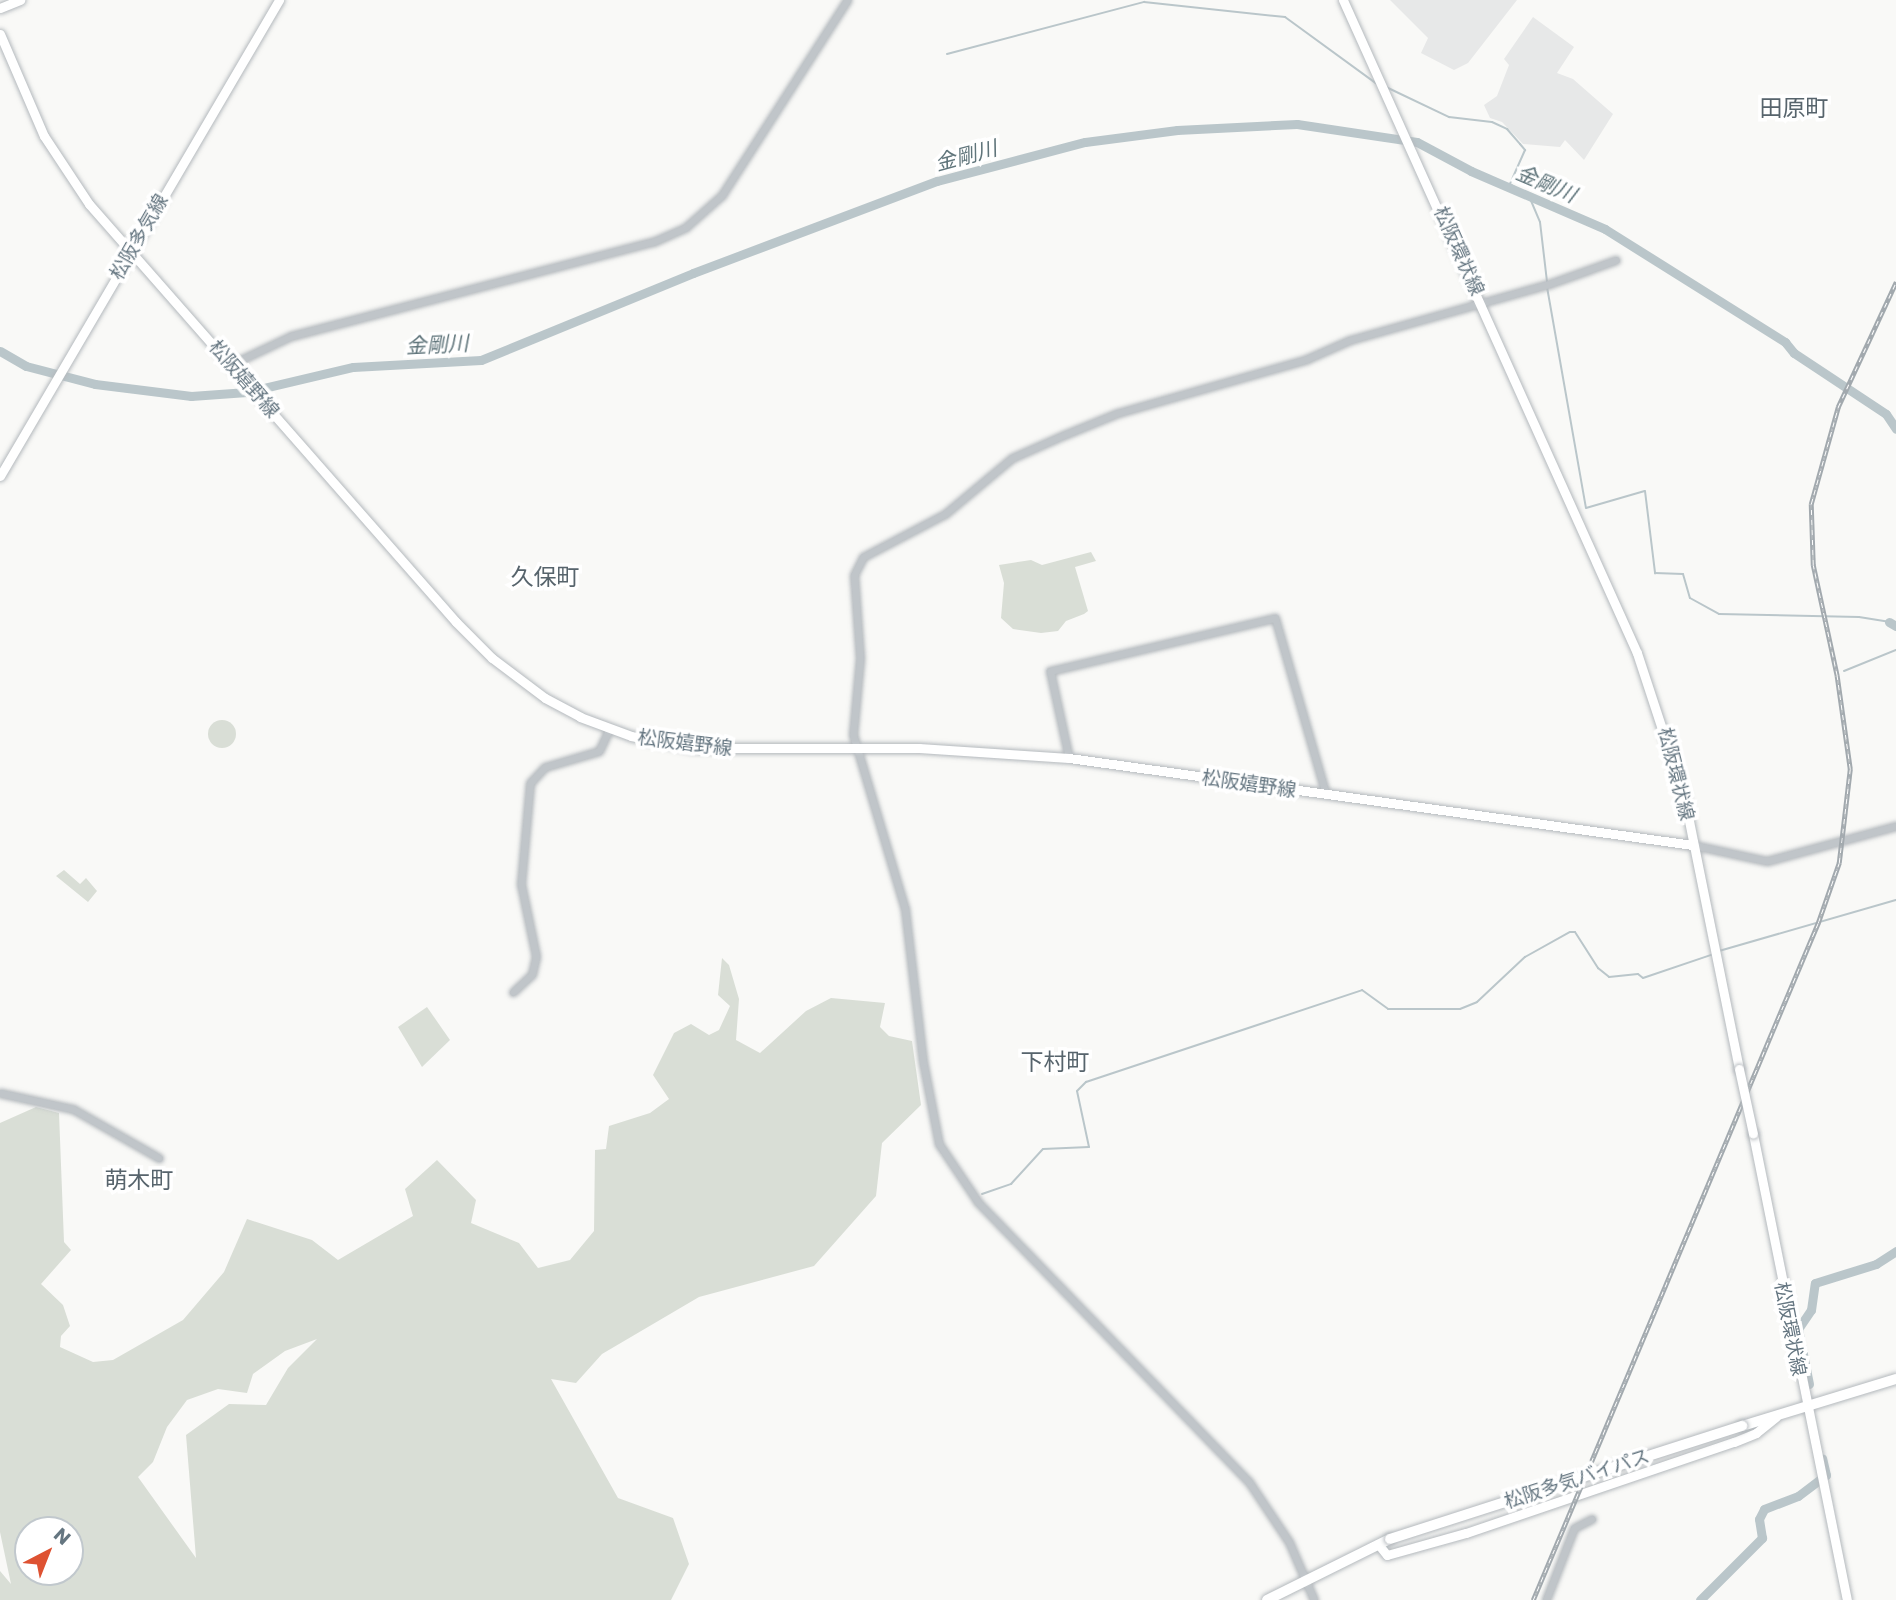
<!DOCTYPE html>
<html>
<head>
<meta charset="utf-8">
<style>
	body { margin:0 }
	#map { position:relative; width:1896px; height:1600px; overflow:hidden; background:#f9f9f7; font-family:Poppins,"Noto Sans JP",sans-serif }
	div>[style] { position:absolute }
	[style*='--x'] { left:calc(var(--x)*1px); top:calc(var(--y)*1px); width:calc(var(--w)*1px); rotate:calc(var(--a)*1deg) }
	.built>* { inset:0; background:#e7e8e8 }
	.green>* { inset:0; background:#d9ded6 }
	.round { border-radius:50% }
	.stream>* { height:2px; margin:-1px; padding:0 1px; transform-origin:1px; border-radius:1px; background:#bac6ca }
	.river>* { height:9px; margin:-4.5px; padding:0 4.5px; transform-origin:4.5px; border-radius:4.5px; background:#bac6ca }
	.roads { filter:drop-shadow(0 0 2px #b4b9bd) drop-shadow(0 0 2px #b4b9bd) }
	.minor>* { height:7px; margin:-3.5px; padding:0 3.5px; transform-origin:3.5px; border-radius:3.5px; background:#c0c5c9 }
	.major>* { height:9px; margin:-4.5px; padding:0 4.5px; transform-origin:4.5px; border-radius:4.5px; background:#fff }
	.highway>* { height:10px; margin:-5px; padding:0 5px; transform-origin:5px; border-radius:5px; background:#fff }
	.rail>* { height:4.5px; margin-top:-2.25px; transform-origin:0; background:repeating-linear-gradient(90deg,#fff 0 5px,#a2a9ae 0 10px); box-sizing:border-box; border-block:2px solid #a2a9ae }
	.bridges { filter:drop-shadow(0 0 2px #b4b9bd) drop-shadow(0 0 2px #b4b9bd) }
	.major-bridge>* { height:9px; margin:-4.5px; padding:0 4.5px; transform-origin:4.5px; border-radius:4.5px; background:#fff }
	.highway-bridge>* { height:10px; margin:-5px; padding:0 5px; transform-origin:5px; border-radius:5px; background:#fff }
	span { translate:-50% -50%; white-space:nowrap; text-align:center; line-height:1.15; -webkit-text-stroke:7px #fff; paint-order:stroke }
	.street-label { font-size:19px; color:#657681 }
	.water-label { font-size:21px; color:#60757b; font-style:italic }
	.quarter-label { font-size:23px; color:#57646c }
	.north { position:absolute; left:14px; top:1516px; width:70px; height:70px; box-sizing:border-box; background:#fff; border:2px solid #c1c8cd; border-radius:50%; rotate:42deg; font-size:19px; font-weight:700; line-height:28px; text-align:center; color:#657681 }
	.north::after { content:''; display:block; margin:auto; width:24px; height:32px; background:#de5232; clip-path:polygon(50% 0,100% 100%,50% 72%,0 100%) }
</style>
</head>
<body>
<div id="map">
	<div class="built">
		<div style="clip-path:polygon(1390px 0,1517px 0,1468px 63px,1454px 70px,1421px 53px,1428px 38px)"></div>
		<div style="clip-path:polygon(1533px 17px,1574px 47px,1557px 73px,1573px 79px,1613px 114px,1584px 160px,1565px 140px,1560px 147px,1523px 144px,1502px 122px,1490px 118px,1484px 105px,1497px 96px,1509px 65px,1504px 59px)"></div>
	</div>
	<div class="green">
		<div style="clip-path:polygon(1091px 552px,1096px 561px,1075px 567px,1088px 611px,1084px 614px,1066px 621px,1058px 631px,1041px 633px,1013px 629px,1001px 618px,1004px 583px,999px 565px,1031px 560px,1042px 565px)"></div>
		<div class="round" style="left:208px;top:720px;width:28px;height:28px"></div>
		<div style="clip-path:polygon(64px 870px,80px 884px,86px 878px,97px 891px,88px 902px,56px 876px)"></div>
		<div style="clip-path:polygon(evenodd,722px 958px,729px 965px,739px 999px,736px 1040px,760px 1053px,806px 1011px,831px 998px,885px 1003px,880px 1027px,889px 1036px,912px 1041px,921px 1105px,882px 1143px,876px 1196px,814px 1266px,699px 1297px,602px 1354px,576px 1383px,551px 1379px,618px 1498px,673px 1518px,689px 1564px,671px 1600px,0 1600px,0 1571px,11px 1584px,0 1532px,0 1123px,36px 1107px,59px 1113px,64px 1242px,71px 1250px,41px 1284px,63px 1305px,70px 1326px,61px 1336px,60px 1347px,93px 1362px,113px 1360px,183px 1320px,224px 1272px,247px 1219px,312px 1240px,338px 1260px,413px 1216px,405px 1189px,437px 1160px,476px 1200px,471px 1223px,519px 1243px,538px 1268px,570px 1260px,594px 1231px,595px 1150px,606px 1149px,609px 1126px,650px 1113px,669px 1099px,653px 1075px,674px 1033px,691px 1024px,709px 1035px,719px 1030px,730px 1006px,718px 995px,722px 958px,317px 1339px,288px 1368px,266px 1405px,229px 1404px,186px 1435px,196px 1558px,138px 1477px,153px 1462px,167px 1427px,187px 1400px,218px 1389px,247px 1393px,253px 1374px,285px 1351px,317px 1339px,722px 958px,28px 1530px,70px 1530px,70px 1572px,28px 1572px,28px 1530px)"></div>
		<div style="clip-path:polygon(427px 1007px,450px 1040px,422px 1067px,398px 1027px)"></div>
	</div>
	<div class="stream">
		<div style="--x:947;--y:54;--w:204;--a:-14.8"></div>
		<div style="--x:1144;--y:2;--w:142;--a:6.1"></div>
		<div style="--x:1285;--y:17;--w:114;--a:36.1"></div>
		<div style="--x:1386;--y:87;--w:70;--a:25.5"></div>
		<div style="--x:1449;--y:117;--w:43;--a:6.6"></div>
		<div style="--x:1492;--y:122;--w:17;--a:25"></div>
		<div style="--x:1507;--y:129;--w:20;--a:49"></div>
		<div style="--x:1520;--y:144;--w:8;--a:50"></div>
		<div style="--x:1525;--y:150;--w:37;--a:114"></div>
		<div style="--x:1510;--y:184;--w:22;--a:32"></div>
		<div style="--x:1529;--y:196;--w:28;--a:67"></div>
		<div style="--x:1540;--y:222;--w:60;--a:83.3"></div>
		<div style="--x:1547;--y:287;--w:224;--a:80"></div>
		<div style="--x:1586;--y:508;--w:61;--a:-16.1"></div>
		<div style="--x:1645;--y:491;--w:83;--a:83"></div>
		<div style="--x:1655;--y:573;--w:28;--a:2"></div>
		<div style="--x:1683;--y:574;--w:25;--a:74"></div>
		<div style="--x:1690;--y:598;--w:33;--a:29"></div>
		<div style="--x:1719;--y:614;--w:140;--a:1.2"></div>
		<div style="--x:1859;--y:617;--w:30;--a:9"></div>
		<div style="--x:1844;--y:671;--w:56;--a:-22"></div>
		<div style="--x:1719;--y:951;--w:184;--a:-16.1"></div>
		<div style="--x:982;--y:1194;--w:31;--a:-19"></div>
		<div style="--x:1011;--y:1184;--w:47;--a:-47.6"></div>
		<div style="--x:1043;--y:1149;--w:46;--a:-2.5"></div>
		<div style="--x:1089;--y:1147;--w:57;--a:-102.1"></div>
		<div style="--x:1077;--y:1091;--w:13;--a:-45"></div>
		<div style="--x:1086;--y:1082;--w:291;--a:-18.4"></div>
		<div style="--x:1362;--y:990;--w:32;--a:36"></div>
		<div style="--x:1388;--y:1009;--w:72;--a:0"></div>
		<div style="--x:1460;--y:1009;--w:18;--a:-22"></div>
		<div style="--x:1477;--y:1002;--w:66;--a:-43.2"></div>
		<div style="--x:1525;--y:957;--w:51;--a:-29.1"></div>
		<div style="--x:1570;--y:932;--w:5;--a:0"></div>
		<div style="--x:1575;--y:932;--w:43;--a:57.4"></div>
		<div style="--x:1598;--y:968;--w:14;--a:39"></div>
		<div style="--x:1609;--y:977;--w:29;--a:-6"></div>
		<div style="--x:1638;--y:974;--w:6;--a:39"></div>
		<div style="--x:1643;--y:978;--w:72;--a:-18.7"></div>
	</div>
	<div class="river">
		<div style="--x:0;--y:351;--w:30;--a:30"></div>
		<div style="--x:26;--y:366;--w:71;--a:14.6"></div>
		<div style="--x:95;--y:384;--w:97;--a:7.1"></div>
		<div style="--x:191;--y:396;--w:56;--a:-4.1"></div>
		<div style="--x:247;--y:392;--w:109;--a:-13.3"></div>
		<div style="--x:353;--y:367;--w:128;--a:-3.1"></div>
		<div style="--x:481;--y:360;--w:229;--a:-22.3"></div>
		<div style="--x:693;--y:273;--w:261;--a:-20.7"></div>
		<div style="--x:937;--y:181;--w:153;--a:-14.8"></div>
		<div style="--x:1085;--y:142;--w:93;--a:-7.4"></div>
		<div style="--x:1177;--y:130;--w:120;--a:-2.9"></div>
		<div style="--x:1297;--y:124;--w:121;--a:8.5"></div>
		<div style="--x:1417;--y:142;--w:61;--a:28.2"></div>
		<div style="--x:1471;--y:171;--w:146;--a:23.4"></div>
		<div style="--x:1605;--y:229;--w:213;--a:32.1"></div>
		<div style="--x:1785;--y:342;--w:14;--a:51"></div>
		<div style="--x:1794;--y:353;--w:110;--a:33.5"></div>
		<div style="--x:1886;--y:414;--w:18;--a:56"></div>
		<div style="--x:1889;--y:622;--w:8;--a:30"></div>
		<div style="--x:1809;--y:1384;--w:56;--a:-101.3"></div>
		<div style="--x:1798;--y:1329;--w:23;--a:-56"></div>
		<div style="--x:1811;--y:1310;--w:27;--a:-82"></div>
		<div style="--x:1815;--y:1283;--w:64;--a:-17.3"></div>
		<div style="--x:1876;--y:1264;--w:24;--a:-33"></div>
		<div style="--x:1700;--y:1600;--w:88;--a:-45"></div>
		<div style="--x:1762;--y:1538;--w:19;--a:-99"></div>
		<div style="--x:1759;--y:1519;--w:11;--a:-63"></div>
		<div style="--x:1764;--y:1509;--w:36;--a:-21"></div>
		<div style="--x:1798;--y:1496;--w:35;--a:-37"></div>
		<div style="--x:1826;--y:1475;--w:17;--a:-103"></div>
	</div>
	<div class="roads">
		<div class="minor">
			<div style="--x:232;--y:364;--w:65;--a:-25.4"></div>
			<div style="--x:291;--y:336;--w:374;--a:-14.6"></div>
			<div style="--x:653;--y:242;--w:36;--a:-24"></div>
			<div style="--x:686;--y:227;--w:48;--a:-41.6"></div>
			<div style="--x:722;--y:195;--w:232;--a:-57.3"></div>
			<div style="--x:1069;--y:758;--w:89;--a:-102.3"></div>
			<div style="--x:1050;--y:671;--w:231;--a:-13.3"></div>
			<div style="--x:1275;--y:618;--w:184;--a:73.9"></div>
			<div style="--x:1693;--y:845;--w:76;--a:12.2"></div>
			<div style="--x:1767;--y:861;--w:134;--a:-15.2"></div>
			<div style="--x:513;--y:992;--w:26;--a:-43"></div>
			<div style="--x:532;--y:974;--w:18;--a:-77"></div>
			<div style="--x:536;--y:956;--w:74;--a:-101.8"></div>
			<div style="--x:521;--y:884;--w:101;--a:-84.9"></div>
			<div style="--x:530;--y:783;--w:22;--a:-47"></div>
			<div style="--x:545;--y:767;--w:56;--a:-16.5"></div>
			<div style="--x:599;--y:751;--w:23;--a:-65"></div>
			<div style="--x:0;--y:1093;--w:75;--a:12.4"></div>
			<div style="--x:73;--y:1109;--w:99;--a:29.7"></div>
			<div style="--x:1314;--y:1600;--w:63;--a:-113.3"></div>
			<div style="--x:1289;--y:1542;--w:72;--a:-123.7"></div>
			<div style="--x:1249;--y:1482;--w:390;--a:-134.1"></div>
			<div style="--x:978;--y:1202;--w:70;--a:-123.9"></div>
			<div style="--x:939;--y:1144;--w:84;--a:-101"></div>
			<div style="--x:923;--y:1062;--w:154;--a:-96.7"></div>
			<div style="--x:905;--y:909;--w:182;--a:-106.6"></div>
			<div style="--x:853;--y:735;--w:77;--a:-84.8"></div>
			<div style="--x:860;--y:658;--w:83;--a:-94.1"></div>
			<div style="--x:854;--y:575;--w:20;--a:-63"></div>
			<div style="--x:863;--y:557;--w:93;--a:-27.7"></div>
			<div style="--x:945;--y:514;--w:87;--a:-39.9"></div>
			<div style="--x:1012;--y:458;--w:57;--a:-23.9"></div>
			<div style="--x:1064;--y:435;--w:58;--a:-22.2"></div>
			<div style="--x:1118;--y:413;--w:197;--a:-15.9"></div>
			<div style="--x:1307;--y:359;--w:47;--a:-23.8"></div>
			<div style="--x:1350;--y:340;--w:207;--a:-15.7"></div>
			<div style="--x:1549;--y:284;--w:71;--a:-19.7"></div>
			<div style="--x:1546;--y:1600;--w:77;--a:-68.7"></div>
			<div style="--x:1574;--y:1528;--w:20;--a:-27"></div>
		</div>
		<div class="major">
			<div style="--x:1343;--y:0;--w:716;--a:65.76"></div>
			<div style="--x:1637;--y:653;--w:151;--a:71.8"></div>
			<div style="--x:1684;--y:796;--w:278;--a:78.6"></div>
			<div style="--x:0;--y:8;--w:22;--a:-22"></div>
			<div style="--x:0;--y:34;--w:111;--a:66.7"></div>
			<div style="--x:44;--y:136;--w:82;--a:56.5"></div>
			<div style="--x:89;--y:204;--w:556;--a:48.72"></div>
			<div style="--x:456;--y:622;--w:51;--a:45"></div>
			<div style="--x:492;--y:658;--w:66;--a:37"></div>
			<div style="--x:545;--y:698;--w:40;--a:28"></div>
			<div style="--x:580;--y:717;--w:54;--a:20.4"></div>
			<div style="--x:631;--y:736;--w:62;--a:11.1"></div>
			<div style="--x:692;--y:748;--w:227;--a:0"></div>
			<div style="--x:919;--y:748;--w:150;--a:3.8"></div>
			<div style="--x:1069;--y:758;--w:630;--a:7.94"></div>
			<div style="--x:0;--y:476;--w:552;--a:-59.62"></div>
			<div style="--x:1753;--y:1134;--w:475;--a:78.6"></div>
			<div style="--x:1378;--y:1544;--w:14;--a:51"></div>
			<div style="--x:1387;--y:1555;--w:82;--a:-15.6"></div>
			<div style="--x:1466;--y:1533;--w:283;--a:-18.8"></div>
			<div style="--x:1734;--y:1442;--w:24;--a:-22"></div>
			<div style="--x:1756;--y:1433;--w:26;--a:-39"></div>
		</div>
		<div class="highway">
			<div style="--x:1742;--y:1426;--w:161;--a:-17"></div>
			<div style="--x:1267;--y:1600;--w:137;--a:-26.4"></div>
		</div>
	</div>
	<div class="rail">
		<div style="--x:1533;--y:1600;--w:735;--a:-67.17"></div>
		<div style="--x:1818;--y:923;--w:64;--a:-70.7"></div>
		<div style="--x:1839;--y:863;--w:95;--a:-83.3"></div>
		<div style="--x:1850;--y:769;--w:94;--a:-98"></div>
		<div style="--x:1837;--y:676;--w:114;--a:-102.2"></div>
		<div style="--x:1813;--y:565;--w:61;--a:-91.9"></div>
		<div style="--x:1811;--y:504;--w:101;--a:-74.4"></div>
		<div style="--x:1838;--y:407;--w:138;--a:-65.1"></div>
	</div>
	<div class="bridges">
		<div class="major-bridge">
			<div style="--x:1739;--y:1069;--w:66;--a:77.8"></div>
		</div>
		<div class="highway-bridge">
			<div style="--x:1390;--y:1539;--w:370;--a:-17.8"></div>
		</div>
	</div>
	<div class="street-label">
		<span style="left:139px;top:237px;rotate:-60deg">松阪多気線</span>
		<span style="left:1459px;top:251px;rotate:66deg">松阪環状線</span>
		<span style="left:244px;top:379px;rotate:49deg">松阪嬉野線</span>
		<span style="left:685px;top:743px;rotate:7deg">松阪嬉野線</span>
		<span style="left:1676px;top:774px;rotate:76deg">松阪環状線</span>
		<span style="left:1249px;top:784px;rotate:8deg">松阪嬉野線</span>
		<span style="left:1790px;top:1329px;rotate:79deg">松阪環状線</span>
		<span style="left:1577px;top:1479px;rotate:-18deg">松阪多気バイパス</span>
	</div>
	<div class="water-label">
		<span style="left:966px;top:156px;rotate:-15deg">金剛川</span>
		<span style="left:1546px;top:184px;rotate:23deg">金剛川</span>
		<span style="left:437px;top:345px;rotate:-3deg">金剛川</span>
	</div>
	<div class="quarter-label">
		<span style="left:1794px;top:108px">田原町</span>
		<span style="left:545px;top:577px">久保町</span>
		<span style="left:1055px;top:1062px">下村町</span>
		<span style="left:139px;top:1180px">萌木町</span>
	</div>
	<div class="north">N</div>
</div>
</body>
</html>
